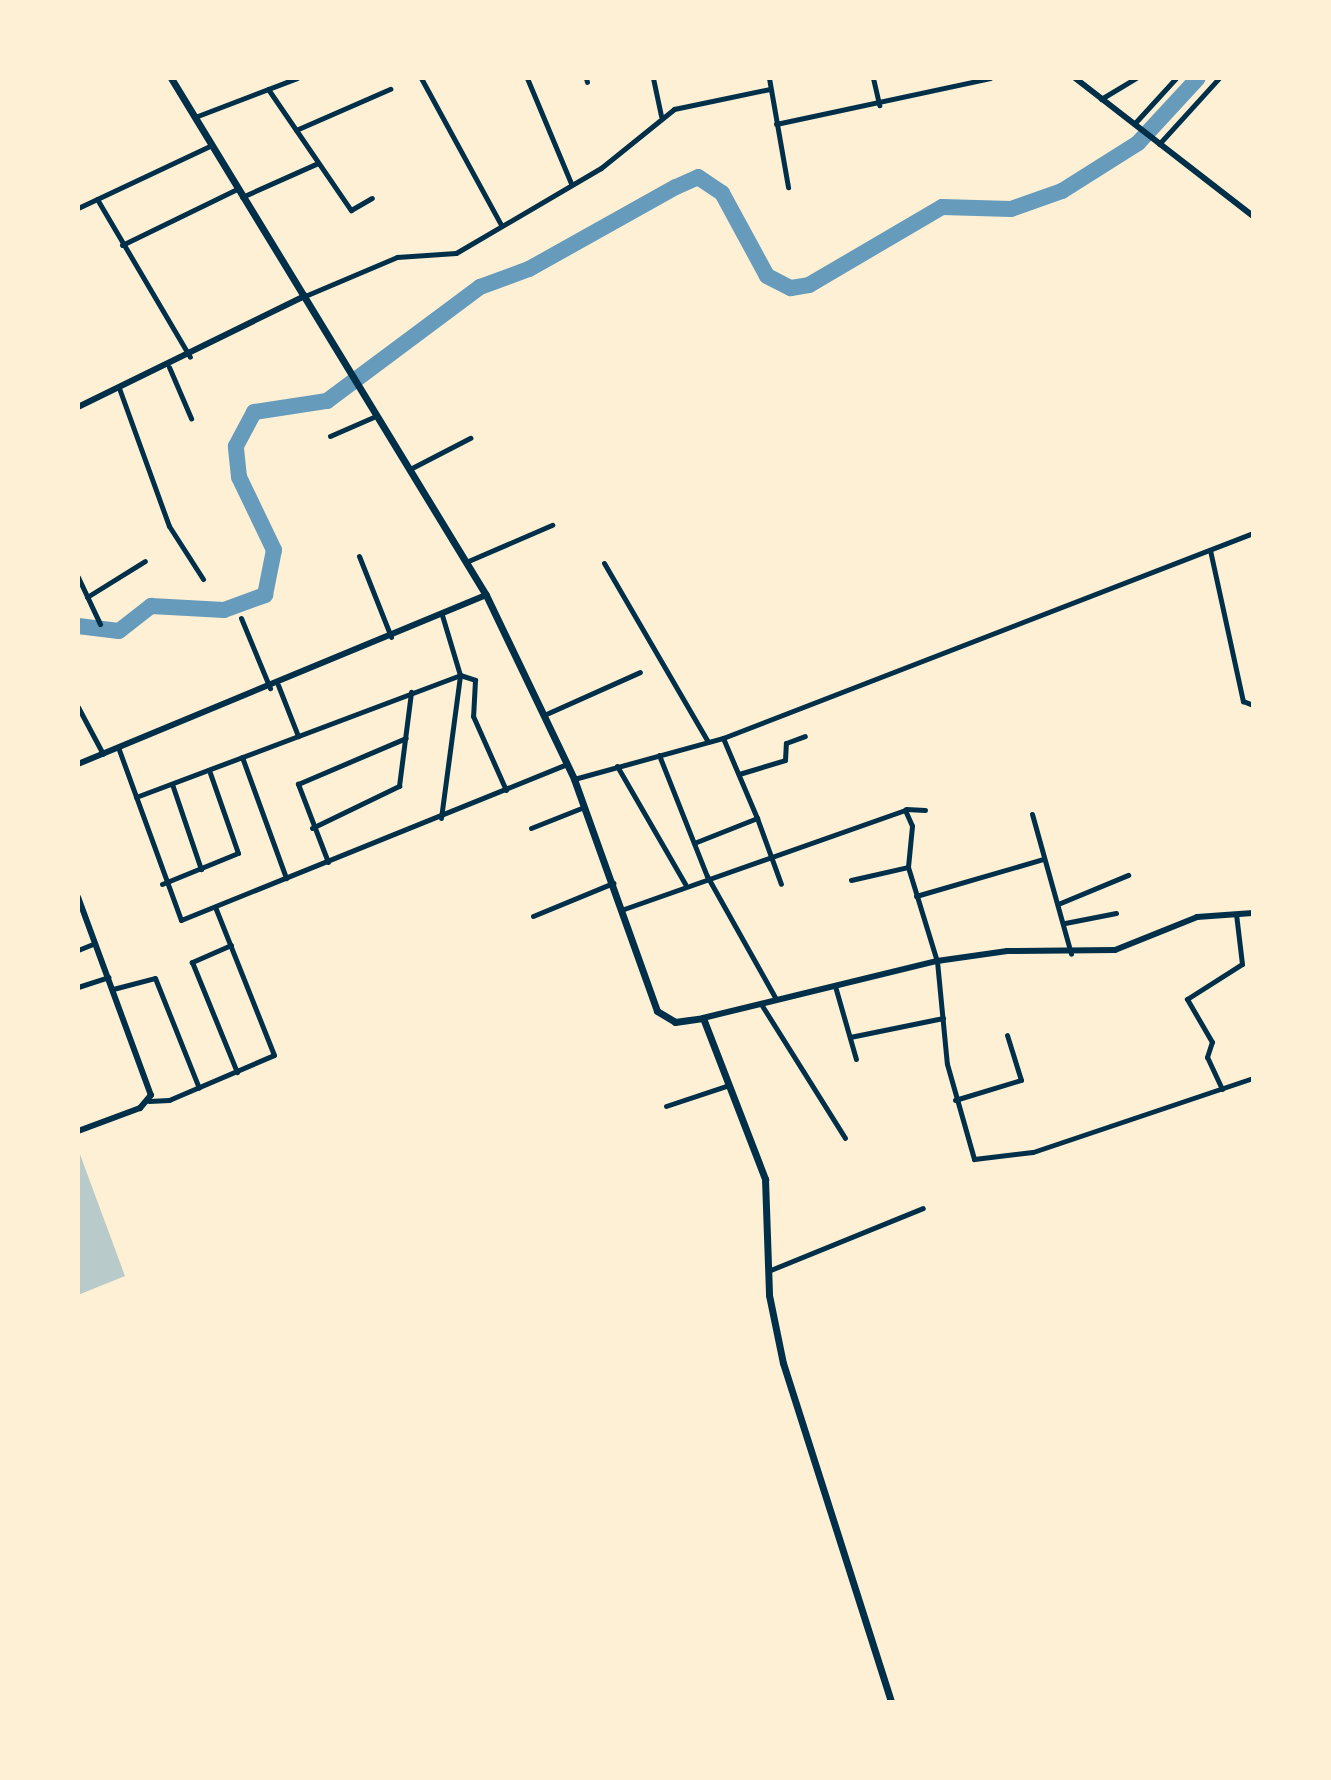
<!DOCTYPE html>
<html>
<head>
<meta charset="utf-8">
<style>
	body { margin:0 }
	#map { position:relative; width:1331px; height:1780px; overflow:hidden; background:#fdf0d5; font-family:"IBM Plex Sans",sans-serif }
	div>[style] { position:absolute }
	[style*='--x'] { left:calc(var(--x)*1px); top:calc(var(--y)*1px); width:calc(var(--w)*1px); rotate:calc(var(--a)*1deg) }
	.green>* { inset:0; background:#b9caca }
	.river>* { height:16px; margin:-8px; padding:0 8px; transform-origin:8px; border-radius:8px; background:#669bbc }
	.minor>* { height:5px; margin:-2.5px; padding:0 2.5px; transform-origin:2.5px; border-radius:2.5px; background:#003049 }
	.tertiary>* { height:6px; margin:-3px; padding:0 3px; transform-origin:3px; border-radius:3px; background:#003049 }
	.secondary>* { height:7px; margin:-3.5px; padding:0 3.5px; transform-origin:3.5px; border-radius:3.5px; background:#003049 }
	span { translate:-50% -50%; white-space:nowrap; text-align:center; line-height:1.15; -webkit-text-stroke:8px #fdf0d5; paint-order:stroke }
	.frame { position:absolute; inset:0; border:80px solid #fdf0d5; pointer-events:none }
</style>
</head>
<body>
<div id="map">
	<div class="green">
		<div style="clip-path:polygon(78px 1149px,125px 1276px,78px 1295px)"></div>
	</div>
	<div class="river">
		<div style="--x:78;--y:626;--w:41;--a:7"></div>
		<div style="--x:119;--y:631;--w:41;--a:-38"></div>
		<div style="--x:151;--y:606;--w:73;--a:3.1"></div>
		<div style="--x:224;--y:610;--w:44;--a:-20.1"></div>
		<div style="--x:265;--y:595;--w:46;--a:-78.7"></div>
		<div style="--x:274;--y:550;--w:81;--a:-115.6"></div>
		<div style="--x:239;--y:477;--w:31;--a:-96"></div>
		<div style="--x:236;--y:446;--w:38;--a:-62"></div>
		<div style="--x:254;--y:412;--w:74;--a:-8.6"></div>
		<div style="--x:327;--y:401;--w:191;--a:-36.7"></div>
		<div style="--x:480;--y:287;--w:52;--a:-20.2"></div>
		<div style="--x:529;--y:269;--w:168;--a:-29.2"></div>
		<div style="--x:676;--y:187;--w:24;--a:-24"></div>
		<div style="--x:698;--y:177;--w:29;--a:34"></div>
		<div style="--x:722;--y:193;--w:94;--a:61.5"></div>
		<div style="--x:767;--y:276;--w:27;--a:27"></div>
		<div style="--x:791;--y:288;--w:18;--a:-9"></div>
		<div style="--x:809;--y:285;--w:154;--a:-30.4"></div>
		<div style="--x:942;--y:207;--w:69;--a:1.7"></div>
		<div style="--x:1011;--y:209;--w:54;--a:-19.4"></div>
		<div style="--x:1062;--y:191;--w:90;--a:-32.3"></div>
		<div style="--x:1138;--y:143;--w:88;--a:-47.3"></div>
	</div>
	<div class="minor">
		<div style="--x:421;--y:78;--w:167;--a:61.4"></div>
		<div style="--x:527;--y:78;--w:114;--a:67.3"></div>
		<div style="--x:586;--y:78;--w:4;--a:76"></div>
		<div style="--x:653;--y:78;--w:39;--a:78"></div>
		<div style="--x:769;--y:78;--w:111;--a:80.1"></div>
		<div style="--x:873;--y:78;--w:28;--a:77"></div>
		<div style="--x:268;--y:89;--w:147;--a:55.6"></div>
		<div style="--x:351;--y:210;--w:24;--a:-30"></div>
		<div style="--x:1101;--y:99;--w:41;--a:-31"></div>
		<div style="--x:195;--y:117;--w:109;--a:-20.9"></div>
		<div style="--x:776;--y:124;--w:219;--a:-12.1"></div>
		<div style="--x:1134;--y:124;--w:62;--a:-47.6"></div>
		<div style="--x:296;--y:130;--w:103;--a:-23.6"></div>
		<div style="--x:1159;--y:144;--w:89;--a:-47.7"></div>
		<div style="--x:242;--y:197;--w:83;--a:-24.1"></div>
		<div style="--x:97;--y:199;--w:183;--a:59.5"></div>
		<div style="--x:78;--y:208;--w:148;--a:-25.2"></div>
		<div style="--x:122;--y:245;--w:128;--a:-26"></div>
		<div style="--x:305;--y:296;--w:100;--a:-23"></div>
		<div style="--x:397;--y:257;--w:59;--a:-3.9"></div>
		<div style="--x:456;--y:253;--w:168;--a:-30.4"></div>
		<div style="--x:601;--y:168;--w:94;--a:-38.9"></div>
		<div style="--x:674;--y:109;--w:98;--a:-11.8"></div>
		<div style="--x:169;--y:367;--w:56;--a:66.7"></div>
		<div style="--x:119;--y:388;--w:147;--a:70.1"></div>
		<div style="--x:169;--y:526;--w:63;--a:57.3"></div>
		<div style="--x:330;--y:436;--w:50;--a:-23.5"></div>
		<div style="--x:410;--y:469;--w:68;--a:-27.3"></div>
		<div style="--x:1210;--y:550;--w:155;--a:77.7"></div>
		<div style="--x:1243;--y:701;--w:11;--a:22"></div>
		<div style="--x:359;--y:556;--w:87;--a:68.4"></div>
		<div style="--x:466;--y:562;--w:94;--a:-23.3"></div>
		<div style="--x:604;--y:563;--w:207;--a:59.8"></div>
		<div style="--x:78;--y:577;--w:52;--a:64.9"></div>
		<div style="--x:87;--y:597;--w:68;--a:-31.8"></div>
		<div style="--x:241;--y:618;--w:76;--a:67.5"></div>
		<div style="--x:278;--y:685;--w:55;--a:68.6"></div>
		<div style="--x:78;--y:707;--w:53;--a:62"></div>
		<div style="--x:544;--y:715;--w:105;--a:-24.1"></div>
		<div style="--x:723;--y:738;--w:87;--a:67"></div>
		<div style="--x:118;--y:747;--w:184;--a:70"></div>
		<div style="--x:181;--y:920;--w:416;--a:-22"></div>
		<div style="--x:659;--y:755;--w:130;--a:68.4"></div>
		<div style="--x:707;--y:876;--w:141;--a:60.7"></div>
		<div style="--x:242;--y:757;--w:129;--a:70"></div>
		<div style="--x:617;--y:766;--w:136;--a:60"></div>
		<div style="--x:739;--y:774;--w:48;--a:-16.9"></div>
		<div style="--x:785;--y:760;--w:17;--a:-87"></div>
		<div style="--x:786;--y:743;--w:20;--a:-20"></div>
		<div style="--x:574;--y:779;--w:155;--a:-15.4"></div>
		<div style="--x:723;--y:738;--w:568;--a:-21.15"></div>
		<div style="--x:172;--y:784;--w:90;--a:71.2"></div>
		<div style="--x:136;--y:797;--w:346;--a:-20.6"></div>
		<div style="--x:460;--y:675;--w:16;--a:18"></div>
		<div style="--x:475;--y:680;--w:36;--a:93"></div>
		<div style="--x:473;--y:716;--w:81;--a:66"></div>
		<div style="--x:906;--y:809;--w:19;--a:3"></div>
		<div style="--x:1032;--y:814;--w:145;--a:74.4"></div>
		<div style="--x:441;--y:818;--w:144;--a:-82.4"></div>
		<div style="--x:460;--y:675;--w:63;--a:-106.7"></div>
		<div style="--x:312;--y:828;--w:97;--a:-25.8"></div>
		<div style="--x:399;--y:786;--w:95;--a:-82.7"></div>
		<div style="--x:531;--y:828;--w:57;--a:-21.6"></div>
		<div style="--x:694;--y:843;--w:68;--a:-21.6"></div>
		<div style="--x:757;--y:818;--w:70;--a:70"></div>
		<div style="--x:328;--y:862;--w:84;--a:-111"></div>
		<div style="--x:298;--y:784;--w:117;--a:-23.1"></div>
		<div style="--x:851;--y:880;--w:58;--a:-12.8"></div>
		<div style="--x:162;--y:884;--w:82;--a:-22.2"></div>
		<div style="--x:238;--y:853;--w:88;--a:-109.3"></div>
		<div style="--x:916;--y:896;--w:132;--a:-16.2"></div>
		<div style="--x:1058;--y:904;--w:76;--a:-22.5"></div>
		<div style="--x:624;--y:909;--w:298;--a:-19.4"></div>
		<div style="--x:905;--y:810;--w:17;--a:66"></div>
		<div style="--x:912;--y:826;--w:41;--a:95.6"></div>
		<div style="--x:908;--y:867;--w:98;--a:72.9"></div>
		<div style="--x:937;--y:961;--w:103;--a:84.5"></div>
		<div style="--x:947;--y:1064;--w:99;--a:74.1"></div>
		<div style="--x:974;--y:1159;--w:59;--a:-6.8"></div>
		<div style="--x:1033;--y:1152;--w:232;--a:-18.6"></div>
		<div style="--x:533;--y:916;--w:87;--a:-22.4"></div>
		<div style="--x:1065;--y:923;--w:52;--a:-11.1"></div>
		<div style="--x:231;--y:945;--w:43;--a:156.4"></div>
		<div style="--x:192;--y:962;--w:119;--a:67.8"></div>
		<div style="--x:78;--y:950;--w:18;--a:-22"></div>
		<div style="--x:835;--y:986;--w:76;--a:74"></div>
		<div style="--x:78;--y:987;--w:32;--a:-18"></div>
		<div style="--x:113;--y:989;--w:43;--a:-14.7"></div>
		<div style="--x:155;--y:978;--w:118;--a:68.2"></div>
		<div style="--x:761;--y:1004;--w:158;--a:57.9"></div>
		<div style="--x:850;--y:1037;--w:95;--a:-11.5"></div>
		<div style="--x:1222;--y:1089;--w:35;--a:-115"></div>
		<div style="--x:1207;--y:1057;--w:16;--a:-72"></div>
		<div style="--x:1212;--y:1042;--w:50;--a:-120.2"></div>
		<div style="--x:1187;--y:999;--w:65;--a:-32.5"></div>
		<div style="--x:1242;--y:964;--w:50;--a:-96.8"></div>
		<div style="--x:955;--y:1100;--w:69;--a:-16.9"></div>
		<div style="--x:1021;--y:1080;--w:47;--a:-107.3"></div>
		<div style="--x:149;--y:1101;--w:20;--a:-3"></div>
		<div style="--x:169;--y:1100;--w:114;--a:-23.2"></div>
		<div style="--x:274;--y:1055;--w:159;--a:-111.7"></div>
		<div style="--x:666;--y:1106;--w:63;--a:-18.4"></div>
		<div style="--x:768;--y:1271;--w:167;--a:-22.1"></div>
	</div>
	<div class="tertiary">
		<div style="--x:1075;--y:78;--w:225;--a:37.8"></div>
		<div style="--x:78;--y:407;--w:253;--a:-26.1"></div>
		<div style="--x:78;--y:764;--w:442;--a:-22.5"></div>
		<div style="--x:78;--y:897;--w:211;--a:69.8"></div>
		<div style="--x:151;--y:1095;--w:17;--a:130"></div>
		<div style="--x:140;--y:1108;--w:66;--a:159.6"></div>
		<div style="--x:703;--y:1018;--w:241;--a:-13.7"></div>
		<div style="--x:937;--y:961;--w:71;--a:-8.1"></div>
		<div style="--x:1007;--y:951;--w:108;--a:-0.5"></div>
		<div style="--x:1115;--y:950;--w:88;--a:-21.9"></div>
		<div style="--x:1197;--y:917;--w:56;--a:-4.1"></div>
	</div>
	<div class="secondary">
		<div style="--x:171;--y:78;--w:605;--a:58.65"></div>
		<div style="--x:486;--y:595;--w:204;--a:64.4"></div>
		<div style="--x:574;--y:779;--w:246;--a:70.3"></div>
		<div style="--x:657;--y:1011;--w:21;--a:31"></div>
		<div style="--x:675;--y:1022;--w:28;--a:-8"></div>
		<div style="--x:703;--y:1018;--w:173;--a:68.9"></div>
		<div style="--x:765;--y:1179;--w:116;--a:88"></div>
		<div style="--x:769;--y:1295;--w:69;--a:78.4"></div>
		<div style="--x:783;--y:1363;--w:356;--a:72.3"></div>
	</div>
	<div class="frame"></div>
</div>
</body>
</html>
